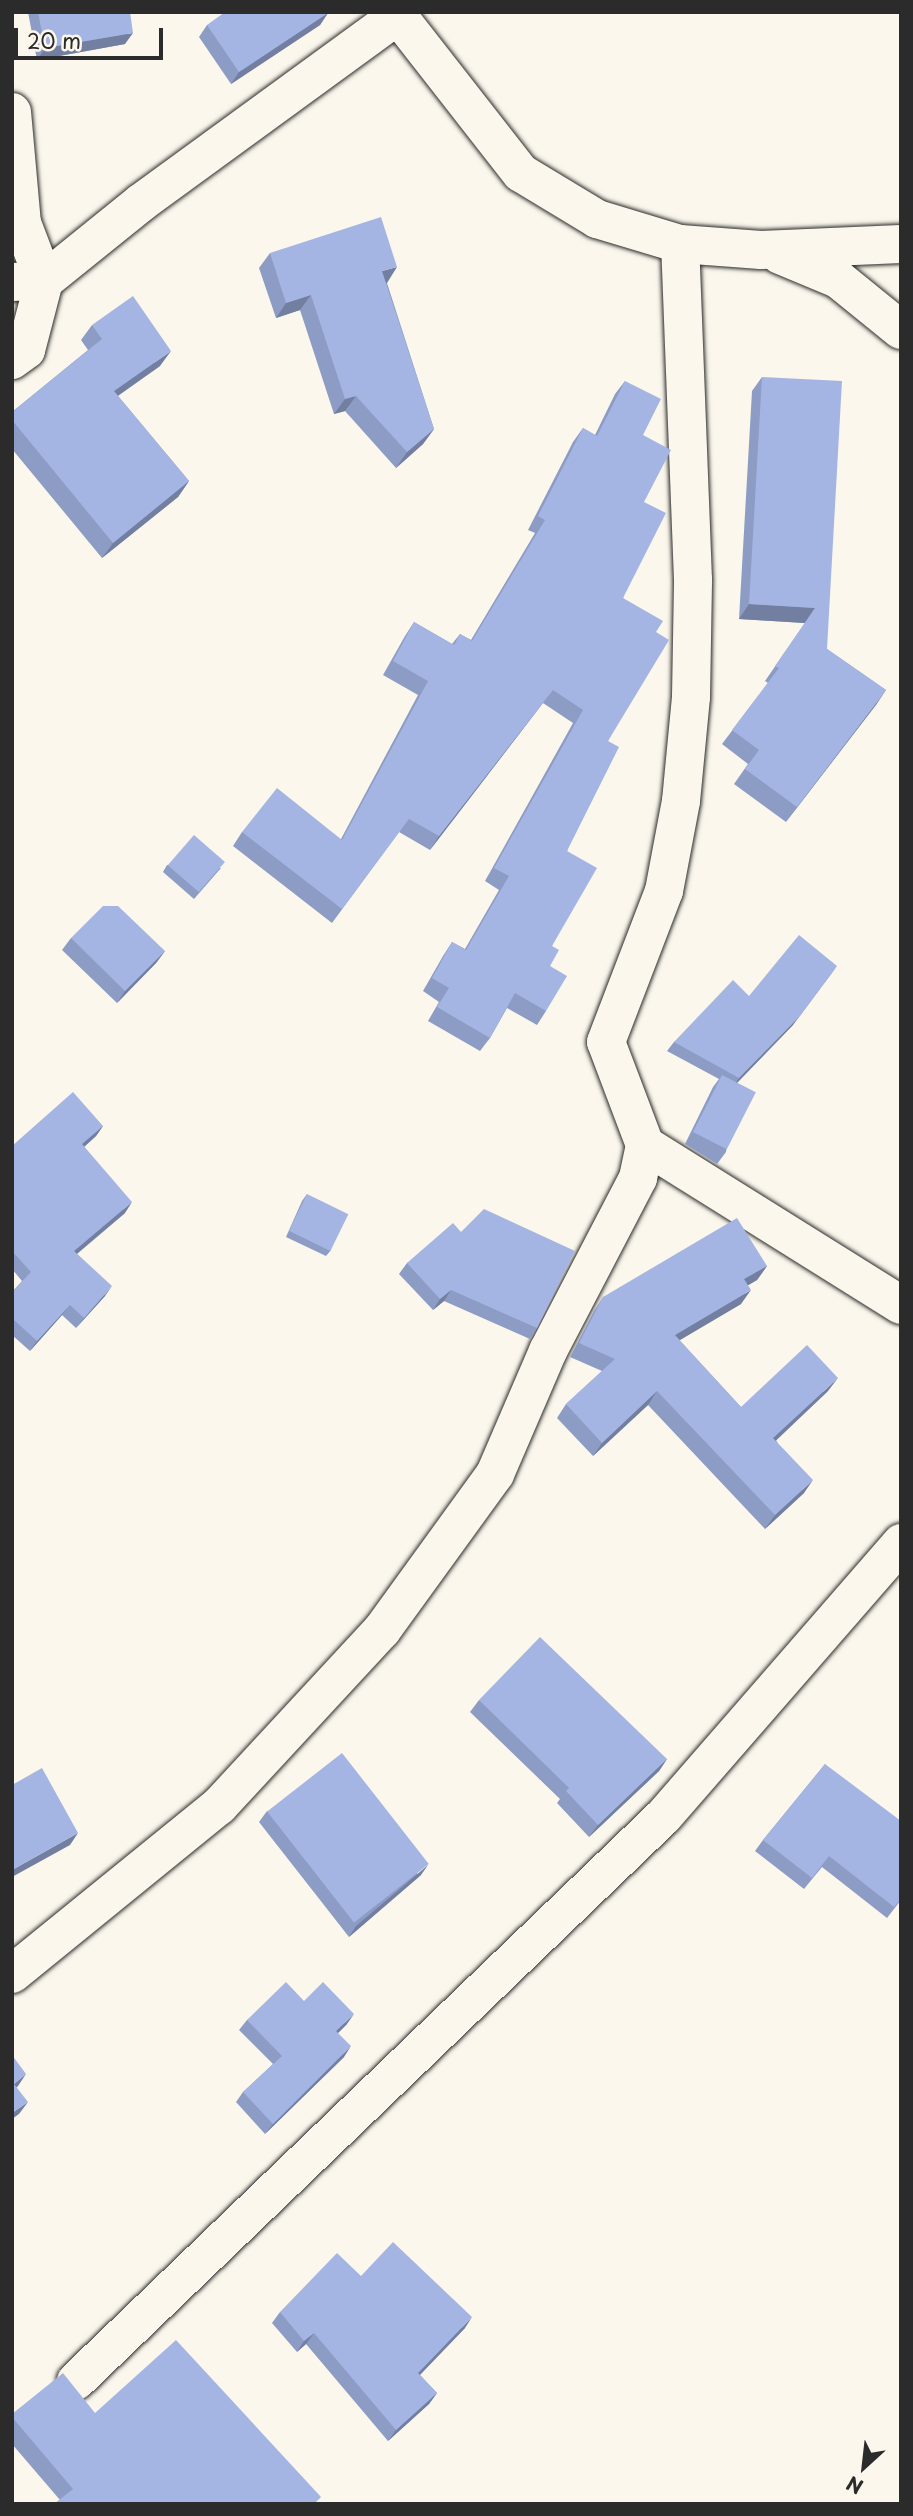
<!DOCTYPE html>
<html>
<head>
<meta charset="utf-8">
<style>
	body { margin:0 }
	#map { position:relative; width:913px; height:2516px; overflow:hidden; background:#fbf7ec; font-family:"Playpen Sans",sans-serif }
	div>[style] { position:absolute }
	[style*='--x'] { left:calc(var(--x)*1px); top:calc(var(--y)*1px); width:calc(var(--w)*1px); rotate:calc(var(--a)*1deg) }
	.roads { filter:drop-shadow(0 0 2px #2b2b2b) drop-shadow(0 0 2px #2b2b2b) }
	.minor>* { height:38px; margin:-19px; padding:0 19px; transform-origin:19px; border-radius:19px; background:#fbf7ec }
	.wall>* { inset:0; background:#8d9cc4 }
	.shaded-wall>* { inset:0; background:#737fa0 }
	.building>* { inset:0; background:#a4b5e4; transform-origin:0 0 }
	span { translate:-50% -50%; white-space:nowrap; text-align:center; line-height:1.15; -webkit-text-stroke:6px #fbf7ec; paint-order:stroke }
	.frame { position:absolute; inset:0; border:14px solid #2b2b2b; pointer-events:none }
	.north { position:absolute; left:829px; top:2432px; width:70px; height:70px; -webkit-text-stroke:5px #fbf7ec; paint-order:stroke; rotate:207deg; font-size:19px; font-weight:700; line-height:28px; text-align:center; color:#2b2b2b }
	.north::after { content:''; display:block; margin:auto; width:24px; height:32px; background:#2b2b2b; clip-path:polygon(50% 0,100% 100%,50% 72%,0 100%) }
	.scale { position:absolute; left:14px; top:28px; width:149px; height:32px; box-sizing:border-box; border:4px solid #2b2b2b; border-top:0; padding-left:9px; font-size:21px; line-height:24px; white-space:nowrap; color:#2b2b2b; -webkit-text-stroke:5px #fbf7ec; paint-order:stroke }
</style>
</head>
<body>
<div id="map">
	<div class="roads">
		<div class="minor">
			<div style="--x:395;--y:12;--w:204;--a:52"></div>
			<div style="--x:521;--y:173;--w:89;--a:31.2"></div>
			<div style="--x:597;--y:219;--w:87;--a:16.8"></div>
			<div style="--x:680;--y:244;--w:81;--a:4.2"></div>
			<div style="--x:761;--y:250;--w:140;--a:-2.5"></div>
			<div style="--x:12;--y:112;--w:111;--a:84.9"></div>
			<div style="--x:22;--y:223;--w:62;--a:69.2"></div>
			<div style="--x:44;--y:281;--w:71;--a:104.6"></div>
			<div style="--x:26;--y:350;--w:17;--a:144"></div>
			<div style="--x:780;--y:255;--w:63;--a:22.5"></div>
			<div style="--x:838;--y:279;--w:81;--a:39"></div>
			<div style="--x:12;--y:282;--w:32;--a:-2"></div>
			<div style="--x:44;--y:281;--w:126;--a:-38.9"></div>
			<div style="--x:142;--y:202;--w:316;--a:-36.1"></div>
			<div style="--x:645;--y:1145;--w:302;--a:32"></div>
			<div style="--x:12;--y:1974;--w:267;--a:-39.1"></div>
			<div style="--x:219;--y:1806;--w:240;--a:-47.2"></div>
			<div style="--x:382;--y:1630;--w:193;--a:-54.1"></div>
			<div style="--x:495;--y:1474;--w:134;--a:-66.7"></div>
			<div style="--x:548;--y:1351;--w:195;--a:-62.5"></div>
			<div style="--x:638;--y:1178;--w:34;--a:-78"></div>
			<div style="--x:645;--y:1145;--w:110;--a:-110.7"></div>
			<div style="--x:606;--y:1042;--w:162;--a:-69"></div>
			<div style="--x:664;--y:891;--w:92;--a:-79.3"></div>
			<div style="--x:681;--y:801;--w:104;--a:-84.5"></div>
			<div style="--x:691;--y:697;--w:117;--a:-89"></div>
			<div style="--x:693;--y:580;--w:336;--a:-92.2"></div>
			<div style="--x:76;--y:2381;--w:815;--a:-43.86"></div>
			<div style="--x:664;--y:1816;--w:362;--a:-49"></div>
		</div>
	</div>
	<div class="wall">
		<div style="clip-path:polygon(28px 12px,130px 12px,125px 44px,37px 60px)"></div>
		<div style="clip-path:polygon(328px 13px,320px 25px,231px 84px,199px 37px,207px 25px)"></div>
		<div style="clip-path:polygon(270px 253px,387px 283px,434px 429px,423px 444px,396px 468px,345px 411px,334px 414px,300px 310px,276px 318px,259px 268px)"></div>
		<div style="clip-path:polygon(92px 325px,160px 366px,118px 396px,189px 481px,178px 497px,102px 558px,12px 449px,12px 412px,88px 350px,81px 340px)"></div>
		<div style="clip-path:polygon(762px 377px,827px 649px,886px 690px,786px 822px,734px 784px,748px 764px,722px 744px,768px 683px,765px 681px,805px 623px,739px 619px,752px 391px)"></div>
		<div style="clip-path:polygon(625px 381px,643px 435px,644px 502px,623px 598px,656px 632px,608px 741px,567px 851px,552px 946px,546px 1011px,537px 1025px,507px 1008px,490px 1038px,480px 1051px,428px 1021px,439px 1002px,423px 991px,443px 956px,452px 942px,465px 949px,499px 890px,485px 881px,573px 723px,543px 703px,430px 850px,399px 832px,332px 923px,233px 846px,242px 832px,341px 839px,418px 695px,383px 675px,405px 636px,414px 622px,452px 644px,460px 634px,471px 640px,535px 533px,528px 530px,573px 442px,583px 428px,595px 435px,615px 394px)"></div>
		<div style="clip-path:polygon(167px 865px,221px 868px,194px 899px,163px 872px)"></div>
		<div style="clip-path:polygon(71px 938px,165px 951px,156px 963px,117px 1003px,62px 950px)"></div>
		<div style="clip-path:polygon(749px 996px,793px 1025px,737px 1083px,726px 1152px,717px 1164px,685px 1144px,713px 1087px,719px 1079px,667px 1051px,674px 1042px)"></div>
		<div style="clip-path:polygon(103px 1126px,96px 1136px,84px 1147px,125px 1213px,77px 1254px,105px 1296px,76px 1328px,62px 1315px,30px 1351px,12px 1335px,12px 1292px,22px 1281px,12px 1269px,12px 1146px)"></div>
		<div style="clip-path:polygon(307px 1194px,331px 1250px,326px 1256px,286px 1237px,302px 1201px)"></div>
		<div style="clip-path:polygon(461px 1232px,537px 1328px,530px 1339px,444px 1301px,433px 1310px,399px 1274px,407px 1263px)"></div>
		<div style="clip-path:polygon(767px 1266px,757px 1280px,748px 1285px,741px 1304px,679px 1340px,741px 1407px,828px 1391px,776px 1440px,804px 1493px,765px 1529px,648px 1405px,593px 1456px,557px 1418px,566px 1404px,602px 1371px,570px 1357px,594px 1311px,603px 1297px)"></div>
		<div style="clip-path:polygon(479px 1700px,667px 1759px,659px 1771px,589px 1837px,557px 1803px,560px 1799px,470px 1712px)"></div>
		<div style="clip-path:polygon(825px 1764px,901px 1900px,887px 1918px,822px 1867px,804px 1889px,755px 1851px,763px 1840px)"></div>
		<div style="clip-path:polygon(267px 1811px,421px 1875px,349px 1937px,259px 1822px)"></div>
		<div style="clip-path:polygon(304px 2001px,347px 2024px,338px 2033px,344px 2057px,265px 2134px,236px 2102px,243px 2092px,273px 2064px,239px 2030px,247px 2020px)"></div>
		<div style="clip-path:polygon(280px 2312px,465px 2328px,420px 2375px,437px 2393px,429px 2404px,388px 2441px,306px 2344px,297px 2352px,272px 2323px)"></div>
		<div style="clip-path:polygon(95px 2413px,317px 2504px,60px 2500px,12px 2444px,12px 2414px)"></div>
	</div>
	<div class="shaded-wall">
		<div style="clip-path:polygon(328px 13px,320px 25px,231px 84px,239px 72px)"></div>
		<div style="clip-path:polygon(133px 33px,125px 44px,37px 60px,45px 48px)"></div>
		<div style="clip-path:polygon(397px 267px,387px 283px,371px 287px,382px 271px)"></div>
		<div style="clip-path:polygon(311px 295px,300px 310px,276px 318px,286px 303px)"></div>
		<div style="clip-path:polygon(171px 351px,160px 366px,103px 406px,114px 391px)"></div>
		<div style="clip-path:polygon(356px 396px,345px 411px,334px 414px,345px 399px)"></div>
		<div style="clip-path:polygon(434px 429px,423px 444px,396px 468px,407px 452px)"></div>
		<div style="clip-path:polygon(189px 481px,178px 497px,102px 558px,113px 543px)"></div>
		<div style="clip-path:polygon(749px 604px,815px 608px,805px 623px,739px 619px)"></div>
		<div style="clip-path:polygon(553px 690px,543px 703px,430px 850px,439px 836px)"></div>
		<div style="clip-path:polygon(886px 690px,876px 705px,786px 822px,797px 807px)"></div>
		<div style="clip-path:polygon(165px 951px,156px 963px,117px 1003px,125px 991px)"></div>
		<div style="clip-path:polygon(837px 966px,793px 1025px,733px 1087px,739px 1078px)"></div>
		<div style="clip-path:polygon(103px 1126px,96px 1136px,75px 1155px,82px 1144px)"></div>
		<div style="clip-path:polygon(132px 1202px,125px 1213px,67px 1262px,74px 1251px)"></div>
		<div style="clip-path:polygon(767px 1266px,757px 1280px,735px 1293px,744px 1279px)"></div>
		<div style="clip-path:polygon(112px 1286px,105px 1296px,76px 1328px,84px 1318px)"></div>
		<div style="clip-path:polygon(451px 1290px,444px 1301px,433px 1310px,440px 1299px)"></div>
		<div style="clip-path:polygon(751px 1290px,741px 1304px,665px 1349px,675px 1335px)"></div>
		<div style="clip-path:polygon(70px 1305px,62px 1315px,30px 1351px,37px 1341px)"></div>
		<div style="clip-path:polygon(838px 1378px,828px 1391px,764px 1452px,773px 1438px)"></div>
		<div style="clip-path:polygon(657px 1391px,648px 1405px,593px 1456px,602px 1443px)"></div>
		<div style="clip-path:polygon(813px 1480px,804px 1493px,765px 1529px,775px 1515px)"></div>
		<div style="clip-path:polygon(667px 1759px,659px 1771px,589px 1837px,598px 1825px)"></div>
		<div style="clip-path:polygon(78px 1833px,70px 1845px,12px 1877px,12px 1870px)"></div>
		<div style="clip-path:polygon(428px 1865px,421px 1875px,349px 1937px,356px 1926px)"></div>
		<div style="clip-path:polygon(354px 2014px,347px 2024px,329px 2042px,336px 2031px)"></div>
		<div style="clip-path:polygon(351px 2046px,344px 2057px,265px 2134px,273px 2124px)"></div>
		<div style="clip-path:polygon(26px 2074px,18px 2086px,12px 2091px,14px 2084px)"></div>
		<div style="clip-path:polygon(28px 2102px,19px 2114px,12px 2119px,12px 2113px)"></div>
		<div style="clip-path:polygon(472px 2317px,465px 2328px,411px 2384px,418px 2373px)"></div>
		<div style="clip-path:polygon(314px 2333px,306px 2344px,297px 2352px,304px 2341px)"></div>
		<div style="clip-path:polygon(437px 2393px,429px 2404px,388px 2441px,396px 2430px)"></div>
	</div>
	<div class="building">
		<div style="clip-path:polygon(38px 12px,130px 12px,133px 33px,45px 48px)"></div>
		<div style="clip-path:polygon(225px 12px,328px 12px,328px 13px,239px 72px,207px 25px)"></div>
		<div style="clip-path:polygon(381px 217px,397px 267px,382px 271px,434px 429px,407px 452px,356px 396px,345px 399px,311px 295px,286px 303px,270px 253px)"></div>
		<div style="clip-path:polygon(133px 296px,171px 351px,114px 391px,189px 481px,113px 543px,12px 420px,12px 412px,102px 339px,92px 325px)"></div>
		<div style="clip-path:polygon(762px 377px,842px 381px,827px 649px,886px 690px,797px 807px,745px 769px,759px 750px,732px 730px,779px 668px,775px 666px,815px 608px,749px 604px)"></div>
		<div style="clip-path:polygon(625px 381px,661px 399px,643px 435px,671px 450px,644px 502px,666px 513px,623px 598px,663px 621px,656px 632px,669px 640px,608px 741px,619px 747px,567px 851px,597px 868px,552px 946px,559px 950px,550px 966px,567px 976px,546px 1011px,515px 993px,490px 1038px,437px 1007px,449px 988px,432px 978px,452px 942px,466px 950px,509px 876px,494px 868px,583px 710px,553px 690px,439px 836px,409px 819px,342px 909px,242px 832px,277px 788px,342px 840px,428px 681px,393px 661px,414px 622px,454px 645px,460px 634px,472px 641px,545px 520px,538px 516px,583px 428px,597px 436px)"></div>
		<div style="left:194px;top:835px;width:41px;height:40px;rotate:41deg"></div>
		<div style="clip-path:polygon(103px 906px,118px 906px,165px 951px,125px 991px,71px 938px)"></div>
		<div style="clip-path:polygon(799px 935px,837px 966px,800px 1016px,739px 1078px,674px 1042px,733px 980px,749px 996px)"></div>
		<div style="left:722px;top:1075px;width:38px;height:64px;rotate:27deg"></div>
		<div style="clip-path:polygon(73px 1092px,103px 1126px,82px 1144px,132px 1202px,74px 1251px,112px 1286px,84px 1318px,70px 1305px,37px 1341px,12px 1318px,12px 1292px,31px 1272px,12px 1251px,12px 1146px)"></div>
		<div style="left:307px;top:1194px;width:46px;height:41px;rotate:26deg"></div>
		<div style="clip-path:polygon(484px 1209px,575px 1251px,537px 1328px,451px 1290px,440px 1299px,407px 1263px,453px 1223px,461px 1232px)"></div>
		<div style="clip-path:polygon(737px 1218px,767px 1266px,744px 1279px,751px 1290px,675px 1335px,741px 1407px,807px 1345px,838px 1378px,773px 1438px,813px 1480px,775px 1515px,657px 1391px,602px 1443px,566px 1404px,615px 1359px,579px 1343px,603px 1297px)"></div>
		<div style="clip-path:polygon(540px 1637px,667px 1759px,598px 1825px,566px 1791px,569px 1788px,479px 1700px)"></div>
		<div style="left:342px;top:1753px;width:141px;height:95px;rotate:52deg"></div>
		<div style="clip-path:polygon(825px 1764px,901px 1821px,901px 1899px,894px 1907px,829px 1856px,812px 1878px,763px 1840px)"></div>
		<div style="clip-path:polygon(42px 1768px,78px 1833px,12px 1870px,12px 1785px)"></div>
		<div style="clip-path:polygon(286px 1982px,304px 2001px,323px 1982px,354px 2014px,336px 2031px,351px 2046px,273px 2124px,243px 2092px,282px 2056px,247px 2020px)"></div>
		<div style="clip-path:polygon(12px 2055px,26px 2074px,14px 2084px,28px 2102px,12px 2113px)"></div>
		<div style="clip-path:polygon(393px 2242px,472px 2317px,418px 2373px,437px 2393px,396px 2430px,314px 2333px,304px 2341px,280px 2312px,337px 2253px,361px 2276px)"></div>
		<div style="clip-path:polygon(176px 2340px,321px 2497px,314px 2504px,54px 2504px,73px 2489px,12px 2417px,12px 2414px,63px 2373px,95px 2413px)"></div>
	</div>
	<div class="frame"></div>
	<div class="north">N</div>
	<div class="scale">20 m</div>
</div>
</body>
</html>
